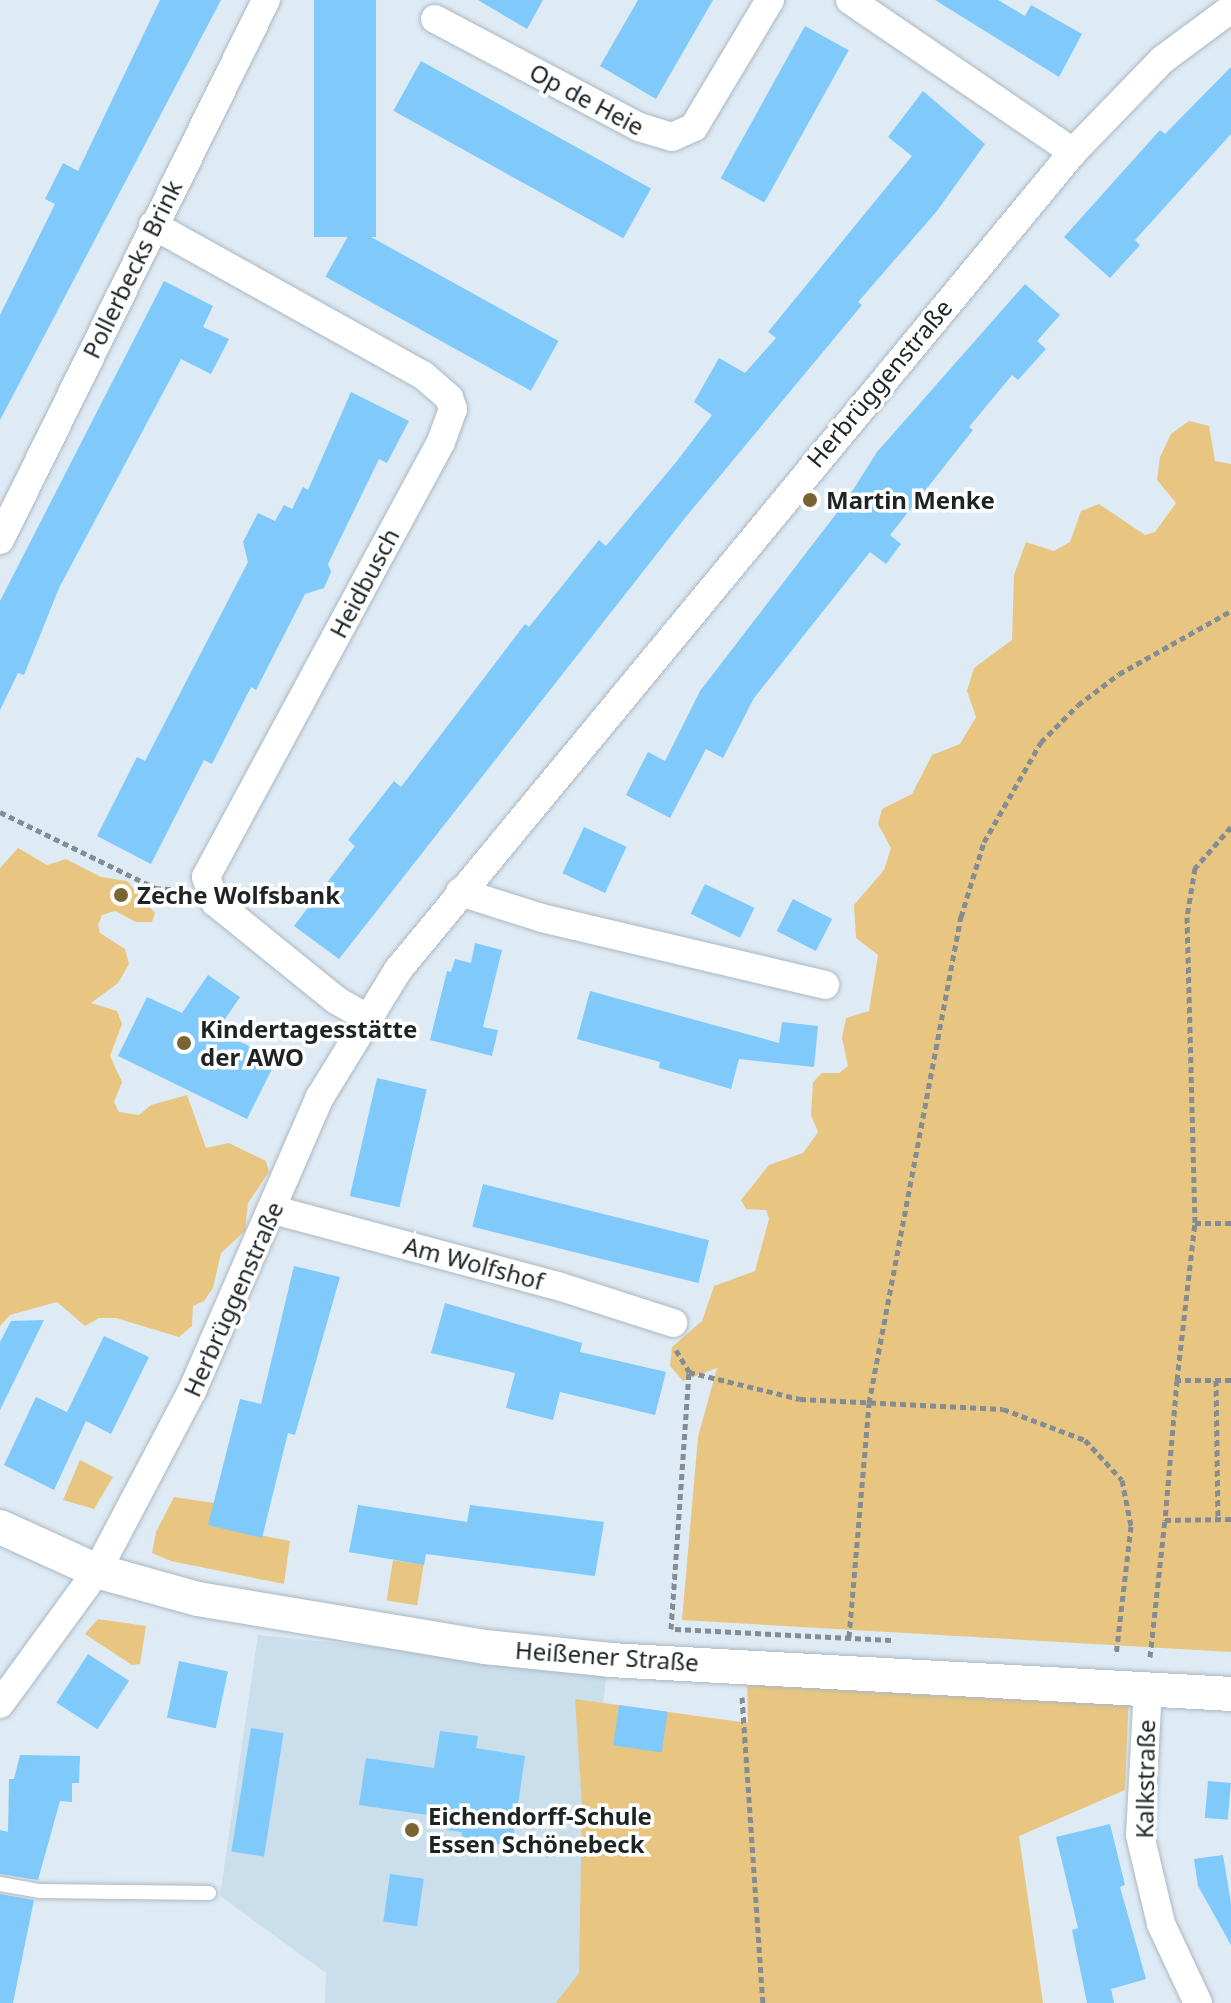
<!DOCTYPE html>
<html>
<head>
<meta charset="utf-8">
<style>
	body { margin:0 }
	#map { position:relative; width:1231px; height:2003px; overflow:hidden; background:#deebf5; font-family:"Noto Sans",sans-serif }
	div>[style] { position:absolute }
	[style*='--x'] { left:calc(var(--x)*1px); top:calc(var(--y)*1px); width:calc(var(--w)*1px); rotate:calc(var(--a)*1deg) }
	.built>* { inset:0; background:#cadeec }
	.green>* { inset:0; background:#e8c682; transform-origin:0 0 }
	.building>* { inset:0; background:#7fc9fb; transform-origin:0 0 }
	.path>* { height:5px; margin-top:-2.5px; transform-origin:0; background:repeating-linear-gradient(90deg,#848d94 0 6px,transparent 0 10px) }
	.roads { filter:drop-shadow(0 0 2px #acb8c1) drop-shadow(0 0 2px #acb8c1) }
	.service>* { height:14px; margin:-7px; padding:0 7px; transform-origin:7px; border-radius:7px; background:#fff }
	.minor>* { height:28px; margin:-14px; padding:0 14px; transform-origin:14px; border-radius:14px; background:#fff }
	.tertiary>* { height:34px; margin:-17px; padding:0 17px; transform-origin:17px; border-radius:17px; background:#fff }
	.dots>* { width:22px; height:22px; translate:-50% -50%; box-sizing:border-box; border:4px solid #fff; border-radius:50% }
	span { translate:-50% -50%; white-space:nowrap; text-align:center; line-height:1.15; -webkit-text-stroke:7px #fff; paint-order:stroke }
	.street-label { font-size:24px; color:#1e2326 }
	.poi-label { font-size:24px; color:#1e2326; font-weight:700 }
	.left { translate:0 -50%; text-align:left }
</style>
</head>
<body>
<div id="map">
	<div class="built">
		<div style="clip-path:polygon(258px 1635px,607px 1670px,596px 1764px,591px 2003px,325px 2003px,326px 1973px,220px 1896px)"></div>
	</div>
	<div class="green">
		<div style="clip-path:polygon(1189px 421px,1209px 426px,1215px 461px,1231px 464px,1231px 1652px,682px 1620px,698px 1437px,717px 1368px,683px 1381px,670px 1366px,672px 1347px,702px 1321px,714px 1286px,755px 1271px,769px 1219px,766px 1210px,746px 1209px,741px 1200px,769px 1165px,803px 1153px,818px 1132px,811px 1115px,813px 1082px,822px 1073px,839px 1073px,848px 1066px,842px 1038px,846px 1018px,869px 1011px,878px 955px,856px 938px,854px 905px,884px 870px,891px 848px,878px 824px,882px 809px,912px 794px,932px 755px,960px 744px,976px 717px,967px 691px,974px 668px,1012px 640px,1014px 575px,1026px 542px,1054px 551px,1070px 542px,1081px 511px,1099px 504px,1145px 535px,1155px 532px,1176px 503px,1157px 480px,1160px 457px,1171px 434px)"></div>
		<div style="clip-path:polygon(18px 848px,47px 865px,66px 859px,101px 877px,127px 881px,155px 913px,152px 922px,136px 922px,115px 911px,102px 915px,98px 925px,100px 933px,125px 949px,129px 964px,118px 983px,91px 1003px,117px 1011px,122px 1024px,110px 1056px,122px 1082px,114px 1102px,119px 1112px,139px 1115px,151px 1105px,187px 1095px,206px 1148px,229px 1143px,266px 1161px,269px 1172px,248px 1203px,245px 1231px,221px 1253px,213px 1288px,204px 1301px,193px 1306px,192px 1326px,179px 1337px,116px 1318px,99px 1318px,85px 1326px,57px 1302px,10px 1315px,0 1326px,0 868px)"></div>
		<div style="clip-path:polygon(80px 1460px,113px 1477px,94px 1509px,63px 1500px)"></div>
		<div style="clip-path:polygon(174px 1497px,214px 1503px,209px 1525px,290px 1541px,284px 1584px,171px 1561px,152px 1553px,156px 1532px)"></div>
		<div style="left:393px;top:1560px;width:31px;height:41px;rotate:9deg"></div>
		<div style="clip-path:polygon(98px 1619px,146px 1626px,140px 1664px,132px 1665px,85px 1634px)"></div>
		<div style="clip-path:polygon(747px 1678px,1129px 1692px,1125px 1790px,1019px 1836px,1043px 2003px,556px 2003px,579px 1973px,582px 1805px,575px 1699px,748px 1723px)"></div>
	</div>
	<div class="building">
		<div style="clip-path:polygon(160px 0,221px 0,0 420px,0 315px,55px 204px,45px 199px,63px 163px,78px 171px)"></div>
		<div style="left:314px;top:0;width:62px;height:237px"></div>
		<div style="clip-path:polygon(478px 0,543px 0,527px 29px)"></div>
		<div style="clip-path:polygon(638px 0,713px 0,656px 99px,600px 66px)"></div>
		<div style="clip-path:polygon(935px 0,998px 0,1025px 16px,1031px 5px,1082px 34px,1059px 77px)"></div>
		<div style="left:805px;top:26px;width:50px;height:174px;rotate:29deg"></div>
		<div style="left:421px;top:61px;width:263px;height:57px;rotate:29deg"></div>
		<div style="clip-path:polygon(1231px 67px,1231px 134px,1135px 240px,1140px 245px,1110px 278px,1064px 237px,1160px 130px,1165px 134px)"></div>
		<div style="clip-path:polygon(923px 91px,985px 144px,937px 211px,858px 302px,862px 305px,685px 518px,339px 959px,294px 926px,355px 846px,348px 840px,394px 781px,401px 787px,525px 624px,529px 627px,599px 540px,606px 546px,677px 461px,712px 415px,694px 402px,719px 358px,745px 373px,776px 338px,768px 332px,912px 156px,888px 137px)"></div>
		<div style="left:353px;top:227px;width:235px;height:57px;rotate:29deg"></div>
		<div style="clip-path:polygon(164px 281px,213px 306px,203px 327px,229px 339px,211px 374px,181px 359px,59px 588px,24px 675px,18px 673px,0 710px,0 601px)"></div>
		<div style="clip-path:polygon(1025px 284px,1060px 315px,1037px 341px,1046px 349px,1018px 380px,1012px 375px,969px 427px,973px 430px,890px 535px,901px 544px,886px 564px,870px 552px,754px 698px,723px 758px,706px 749px,670px 818px,626px 795px,648px 752px,665px 761px,700px 691px,846px 501px,877px 452px)"></div>
		<div style="clip-path:polygon(351px 392px,409px 421px,387px 463px,379px 459px,328px 564px,331px 572px,324px 588px,305px 594px,256px 690px,251px 687px,212px 764px,204px 760px,151px 864px,97px 836px,137px 757px,145px 761px,248px 562px,243px 542px,258px 513px,275px 521px,284px 505px,292px 509px,303px 487px,308px 490px)"></div>
		<div style="left:584px;top:827px;width:47px;height:51px;rotate:25deg"></div>
		<div style="left:705px;top:884px;width:55px;height:33px;rotate:26deg"></div>
		<div style="left:793px;top:899px;width:44px;height:36px;rotate:27deg"></div>
		<div style="clip-path:polygon(475px 943px,502px 950px,483px 1027px,498px 1030px,492px 1056px,430px 1040px,447px 971px,451px 972px,455px 959px,471px 963px)"></div>
		<div style="clip-path:polygon(208px 975px,240px 997px,217px 1031px,277px 1059px,247px 1119px,118px 1056px,147px 997px,182px 1013px)"></div>
		<div style="clip-path:polygon(590px 991px,779px 1043px,782px 1022px,818px 1026px,814px 1067px,739px 1059px,731px 1089px,659px 1068px,660px 1062px,577px 1039px)"></div>
		<div style="left:377px;top:1078px;width:51px;height:121px;rotate:13deg"></div>
		<div style="left:483px;top:1184px;width:233px;height:44px;rotate:14deg"></div>
		<div style="clip-path:polygon(294px 1266px,340px 1277px,295px 1435px,288px 1433px,262px 1538px,208px 1525px,240px 1399px,261px 1404px)"></div>
		<div style="clip-path:polygon(445px 1303px,582px 1343px,580px 1352px,666px 1372px,655px 1415px,560px 1392px,553px 1420px,506px 1408px,515px 1373px,431px 1353px)"></div>
		<div style="clip-path:polygon(44px 1320px,0 1410px,0 1342px,11px 1321px)"></div>
		<div style="clip-path:polygon(104px 1336px,149px 1357px,111px 1434px,86px 1421px,54px 1490px,4px 1465px,36px 1397px,77px 1417px,67px 1412px)"></div>
		<div style="clip-path:polygon(358px 1505px,467px 1522px,470px 1505px,604px 1522px,595px 1576px,426px 1554px,424px 1565px,349px 1552px)"></div>
		<div style="left:88px;top:1654px;width:49px;height:58px;rotate:33deg"></div>
		<div style="left:179px;top:1661px;width:50px;height:58px;rotate:12deg"></div>
		<div style="left:619px;top:1705px;width:49px;height:41px;rotate:8deg"></div>
		<div style="left:251px;top:1728px;width:33px;height:125px;rotate:9deg"></div>
		<div style="clip-path:polygon(440px 1731px,478px 1736px,476px 1748px,525px 1756px,512px 1846px,461px 1839px,462px 1832px,447px 1830px,448px 1818px,359px 1805px,366px 1758px,434px 1768px)"></div>
		<div style="clip-path:polygon(20px 1755px,80px 1756px,79px 1783px,72px 1783px,72px 1802px,60px 1801px,38px 1880px,0 1874px,0 1830px,8px 1832px,9px 1779px,14px 1779px)"></div>
		<div style="left:1208px;top:1781px;width:23px;height:37px;rotate:5deg"></div>
		<div style="clip-path:polygon(1110px 1824px,1125px 1885px,1120px 1887px,1146px 1979px,1111px 1989px,1114px 2003px,1087px 2003px,1072px 1930px,1078px 1928px,1056px 1837px)"></div>
		<div style="clip-path:polygon(1223px 1855px,1231px 1903px,1231px 1945px,1198px 1886px,1194px 1859px)"></div>
		<div style="left:390px;top:1874px;width:34px;height:48px;rotate:8deg"></div>
		<div style="clip-path:polygon(0 1894px,34px 1900px,13px 2003px,0 2003px)"></div>
	</div>
	<div class="path">
		<div style="--x:0;--y:812;--w:173;--a:26.1"></div>
		<div style="--x:155;--y:888;--w:26;--a:4"></div>
		<div style="--x:1231;--y:827;--w:55;--a:131.3"></div>
		<div style="--x:1195;--y:868;--w:50;--a:99.3"></div>
		<div style="--x:1187;--y:917;--w:306;--a:88.5"></div>
		<div style="--x:1195;--y:1223;--w:36;--a:0"></div>
		<div style="--x:676;--y:1350;--w:26;--a:59"></div>
		<div style="--x:1177;--y:1380;--w:158;--a:-83.5"></div>
		<div style="--x:1216;--y:1380;--w:139;--a:89.2"></div>
		<div style="--x:1231;--y:1380;--w:54;--a:180"></div>
		<div style="--x:1177;--y:1380;--w:141;--a:94.9"></div>
		<div style="--x:1165;--y:1520;--w:66;--a:-0.9"></div>
		<div style="--x:849;--y:1637;--w:235;--a:-85.1"></div>
		<div style="--x:869;--y:1403;--w:495;--a:-79.3"></div>
		<div style="--x:961;--y:917;--w:78;--a:-73"></div>
		<div style="--x:984;--y:842;--w:115;--a:-60.3"></div>
		<div style="--x:1041;--y:742;--w:52;--a:-45"></div>
		<div style="--x:1078;--y:705;--w:51;--a:-37.1"></div>
		<div style="--x:1119;--y:674;--w:129;--a:-29.4"></div>
		<div style="--x:891;--y:1640;--w:220;--a:-177.1"></div>
		<div style="--x:671;--y:1629;--w:258;--a:-86"></div>
		<div style="--x:689;--y:1372;--w:114;--a:13.7"></div>
		<div style="--x:800;--y:1399;--w:203;--a:2.8"></div>
		<div style="--x:1003;--y:1409;--w:88;--a:20.7"></div>
		<div style="--x:1085;--y:1440;--w:54;--a:47.2"></div>
		<div style="--x:1122;--y:1480;--w:47;--a:78.9"></div>
		<div style="--x:1131;--y:1526;--w:130;--a:96.6"></div>
		<div style="--x:1150;--y:1657;--w:138;--a:-83.8"></div>
		<div style="--x:742;--y:1697;--w:307;--a:86.1"></div>
	</div>
	<div class="roads">
		<div class="service">
			<div style="--x:0;--y:1884;--w:41;--a:9.9"></div>
			<div style="--x:40;--y:1891;--w:169;--a:0.7"></div>
		</div>
		<div class="minor">
			<div style="--x:850;--y:0;--w:270;--a:34.3"></div>
			<div style="--x:435;--y:19;--w:231;--a:27.9"></div>
			<div style="--x:639;--y:127;--w:34;--a:17"></div>
			<div style="--x:672;--y:137;--w:24;--a:-24"></div>
			<div style="--x:694;--y:127;--w:148;--a:-59.1"></div>
			<div style="--x:153;--y:225;--w:309;--a:29.1"></div>
			<div style="--x:423;--y:375;--w:35;--a:41"></div>
			<div style="--x:449;--y:398;--w:12;--a:70"></div>
			<div style="--x:453;--y:409;--w:35;--a:110"></div>
			<div style="--x:441;--y:442;--w:494;--a:118.4"></div>
			<div style="--x:206;--y:877;--w:27;--a:70"></div>
			<div style="--x:215;--y:902;--w:156;--a:39"></div>
			<div style="--x:336;--y:1000;--w:34;--a:30"></div>
			<div style="--x:0;--y:540;--w:602;--a:-63.78"></div>
			<div style="--x:460;--y:892;--w:86;--a:17.6"></div>
			<div style="--x:542;--y:918;--w:291;--a:13.3"></div>
			<div style="--x:274;--y:1210;--w:294;--a:15"></div>
			<div style="--x:558;--y:1286;--w:121;--a:17.8"></div>
			<div style="--x:1148;--y:1688;--w:147;--a:93.1"></div>
			<div style="--x:1140;--y:1835;--w:91;--a:76.7"></div>
			<div style="--x:1161;--y:1924;--w:87;--a:64.9"></div>
			<div style="--x:0;--y:1704;--w:165;--a:-53.9"></div>
			<div style="--x:97;--y:1571;--w:204;--a:-62.2"></div>
			<div style="--x:192;--y:1391;--w:321;--a:-66.5"></div>
			<div style="--x:320;--y:1097;--w:149;--a:-58.4"></div>
			<div style="--x:398;--y:970;--w:1061;--a:-50.47"></div>
			<div style="--x:1073;--y:152;--w:128;--a:-45.9"></div>
			<div style="--x:1162;--y:60;--w:86;--a:-36.5"></div>
		</div>
		<div class="tertiary">
			<div style="--x:0;--y:1527;--w:107;--a:24.4"></div>
			<div style="--x:97;--y:1571;--w:105;--a:15.5"></div>
			<div style="--x:198;--y:1599;--w:291;--a:9.5"></div>
			<div style="--x:485;--y:1647;--w:126;--a:5.9"></div>
			<div style="--x:610;--y:1660;--w:622;--a:3.13"></div>
		</div>
	</div>
	<div class="dots">
		<div style="left:810px;top:500px;background:#7b6434"></div>
		<div style="left:121px;top:895px;background:#7b6434"></div>
		<div style="left:184px;top:1043px;background:#7b6434"></div>
		<div style="left:412px;top:1830px;background:#7b6434"></div>
	</div>
	<div class="street-label">
		<span style="left:587px;top:99px;rotate:28deg">Op de Heie</span>
		<span style="left:132px;top:269px;rotate:-64deg">Pollerbecks Brink</span>
		<span style="left:879px;top:383px;rotate:-50deg">Herbrüggenstraße</span>
		<span style="left:364px;top:583px;rotate:-62deg">Heidbusch</span>
		<span style="left:474px;top:1263px;rotate:15deg">Am Wolfshof</span>
		<span style="left:233px;top:1299px;rotate:-66deg">Herbrüggenstraße</span>
		<span style="left:607px;top:1656px;rotate:4deg">Heißener Straße</span>
		<span style="left:1145px;top:1779px;rotate:-89deg">Kalkstraße</span>
	</div>
	<div class="poi-label">
		<span class="left" style="left:826px;top:500px">Martin Menke</span>
		<span class="left" style="left:137px;top:895px">Zeche Wolfsbank</span>
		<span class="left" style="left:200px;top:1043px">Kindertagesstätte<br>der AWO</span>
		<span class="left" style="left:428px;top:1830px">Eichendorff-Schule<br>Essen Schönebeck</span>
	</div>
</div>
</body>
</html>
